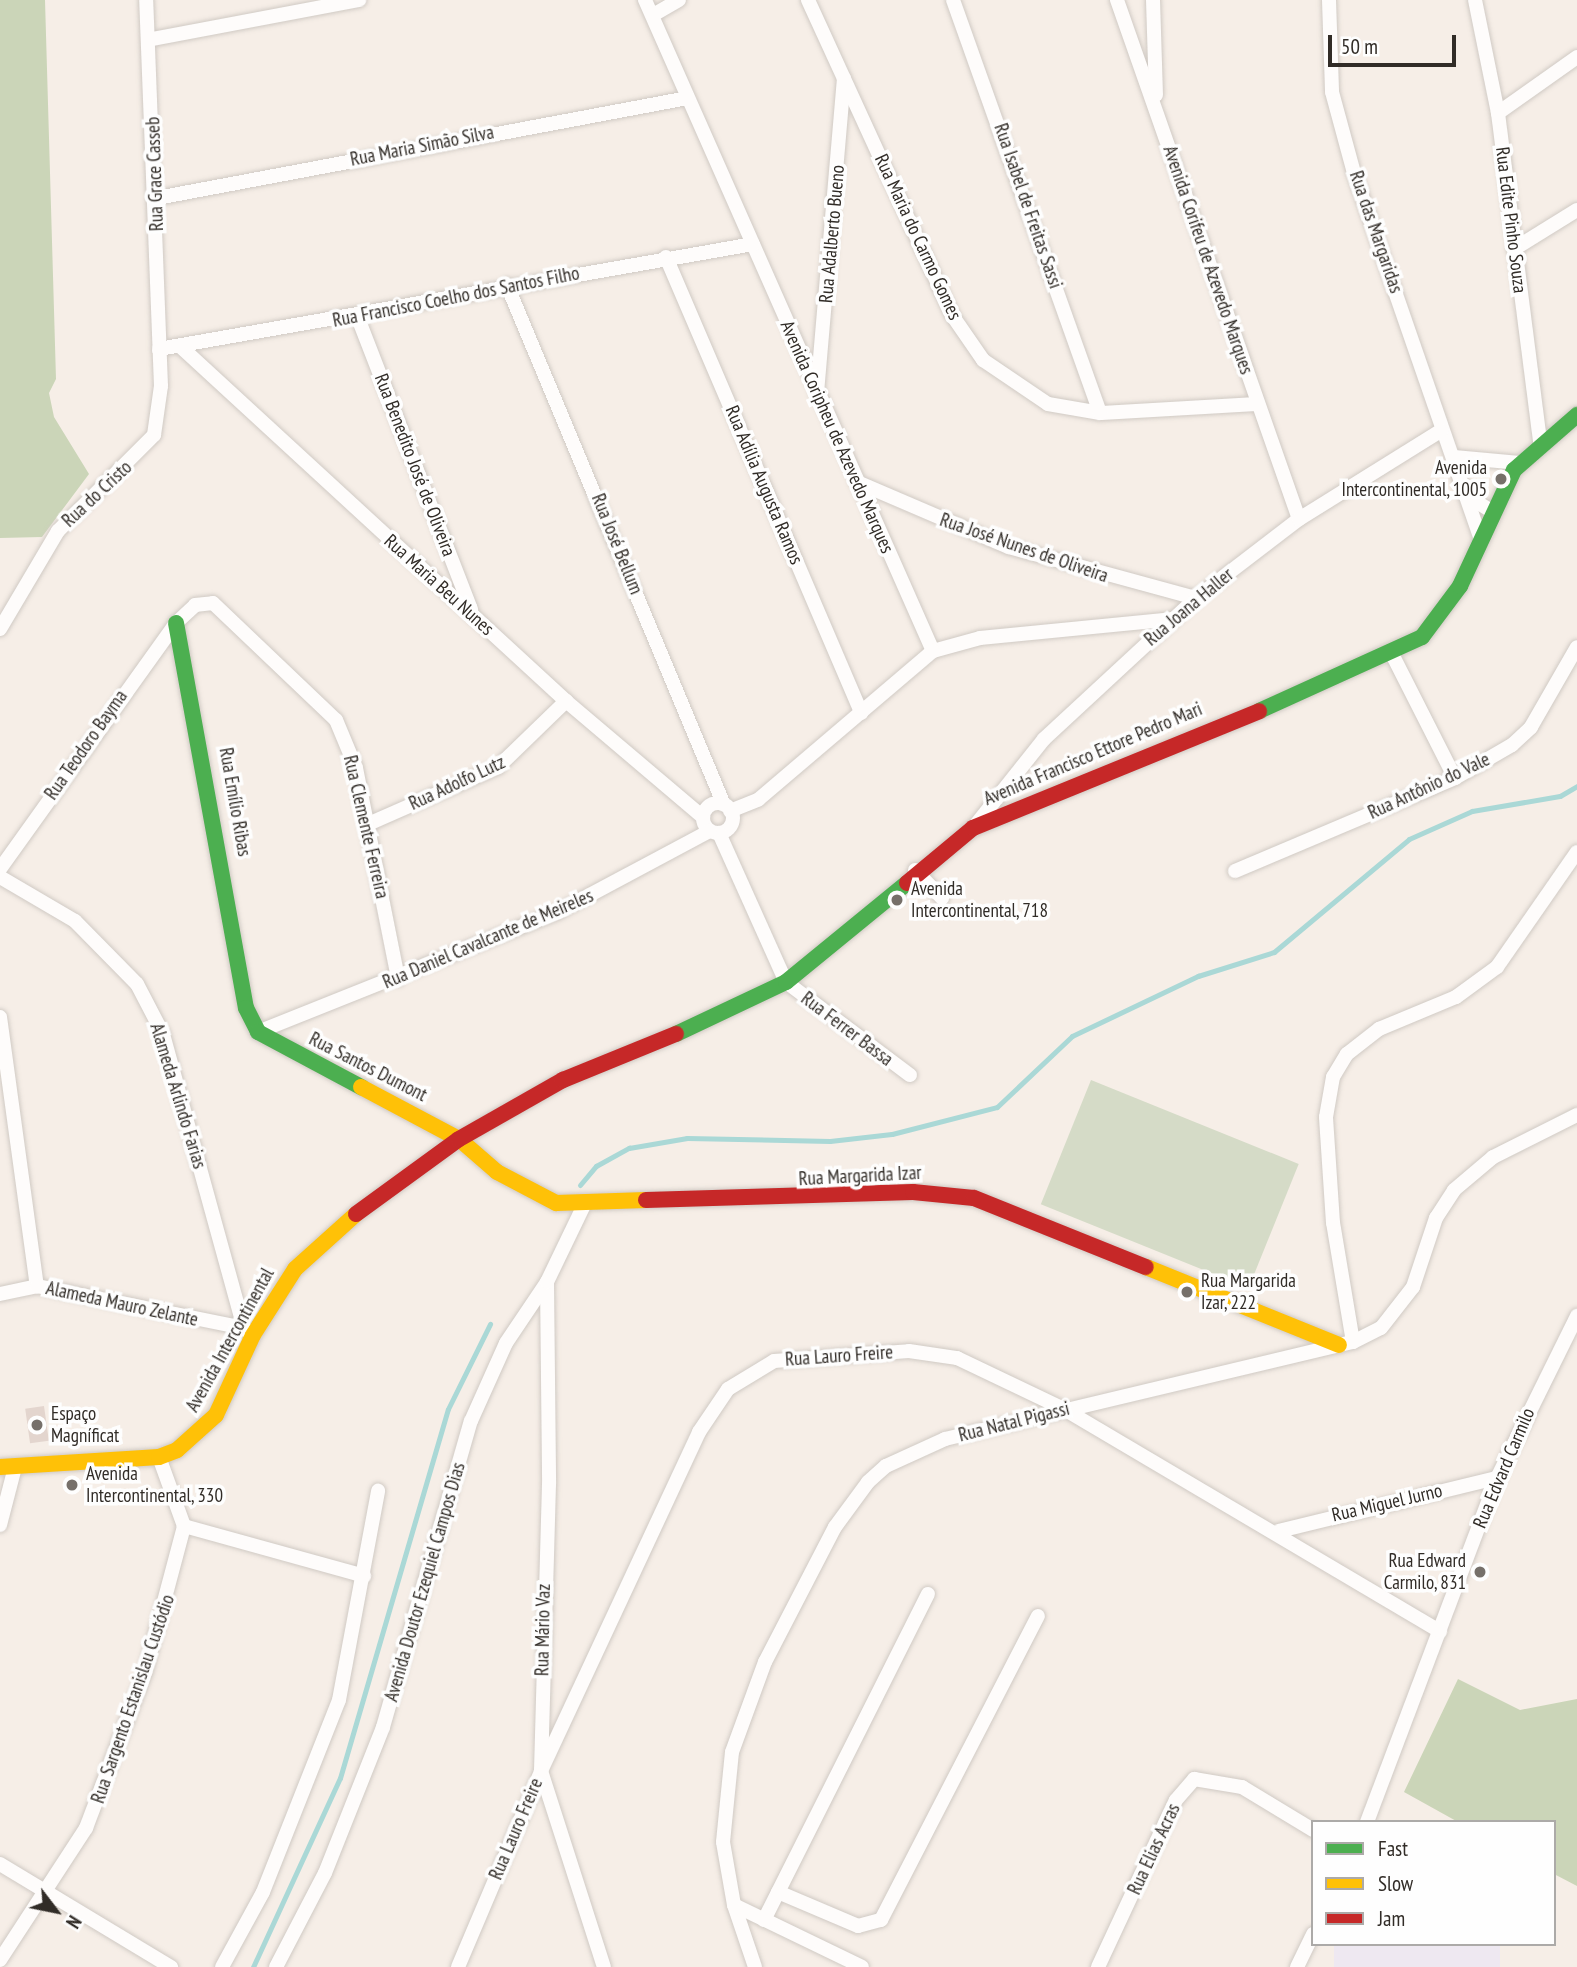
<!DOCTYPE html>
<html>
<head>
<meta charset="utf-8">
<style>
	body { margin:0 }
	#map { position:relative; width:1577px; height:1967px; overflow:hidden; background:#f6eee7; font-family:"PT Sans Narrow",sans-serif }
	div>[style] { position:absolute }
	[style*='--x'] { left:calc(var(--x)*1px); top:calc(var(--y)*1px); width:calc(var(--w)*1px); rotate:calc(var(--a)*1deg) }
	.education>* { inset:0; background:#eee8f1; transform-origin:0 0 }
	.green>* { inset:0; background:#d5dbc7; transform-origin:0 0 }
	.forest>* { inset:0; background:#cbd5b8 }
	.stream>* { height:5px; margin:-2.5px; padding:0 2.5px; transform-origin:2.5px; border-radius:2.5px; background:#aad8d6 }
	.building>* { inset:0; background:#e3d5ce; transform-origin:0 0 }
	.roads { filter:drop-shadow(0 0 2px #d0cac4) drop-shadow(0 0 2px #d0cac4) }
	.street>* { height:14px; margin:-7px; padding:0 7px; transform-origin:7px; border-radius:7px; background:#fefcfb }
	.street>.ring { margin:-7px; padding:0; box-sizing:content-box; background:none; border:14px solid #fefcfb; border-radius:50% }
	.fast>* { height:16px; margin:-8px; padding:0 8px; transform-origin:8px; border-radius:8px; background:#4caf50 }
	.slow>* { height:16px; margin:-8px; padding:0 8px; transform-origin:8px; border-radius:8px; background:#ffc107 }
	.jam>* { height:16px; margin:-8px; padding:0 8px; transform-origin:8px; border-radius:8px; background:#c62828 }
	.dots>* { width:19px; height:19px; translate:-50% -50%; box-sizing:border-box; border:4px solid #fefefe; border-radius:50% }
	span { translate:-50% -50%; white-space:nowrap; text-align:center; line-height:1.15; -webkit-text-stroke:7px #fefefe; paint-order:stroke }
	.street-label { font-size:19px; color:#312c27 }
	.poi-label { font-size:19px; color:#312c27 }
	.right { translate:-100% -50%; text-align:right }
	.left { translate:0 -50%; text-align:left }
	.legend { position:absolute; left:1311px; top:1820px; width:245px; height:126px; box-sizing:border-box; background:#fefefe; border:2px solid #acaaa8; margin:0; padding:9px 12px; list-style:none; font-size:21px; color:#312c27 }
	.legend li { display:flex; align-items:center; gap:14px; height:35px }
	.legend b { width:35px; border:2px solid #acaaa8 }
	.north { position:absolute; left:21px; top:1876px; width:70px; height:70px; -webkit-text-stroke:5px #fefefe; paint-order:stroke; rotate:122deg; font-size:19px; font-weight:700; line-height:28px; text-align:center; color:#312c27 }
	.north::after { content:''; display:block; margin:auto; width:24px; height:32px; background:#312c27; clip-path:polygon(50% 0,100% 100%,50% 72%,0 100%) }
	.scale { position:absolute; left:1328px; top:35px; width:128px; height:32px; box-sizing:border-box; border:4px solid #312c27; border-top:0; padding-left:9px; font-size:21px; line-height:24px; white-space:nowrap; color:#312c27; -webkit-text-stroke:5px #fefefe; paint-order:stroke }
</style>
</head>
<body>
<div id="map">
	<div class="education">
		<div style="left:1334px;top:1944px;width:166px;height:25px"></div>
	</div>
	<div class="green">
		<div style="left:1091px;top:1080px;width:224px;height:134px;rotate:22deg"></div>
	</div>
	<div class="forest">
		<div style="clip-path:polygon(0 0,45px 0,56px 379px,49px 393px,54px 417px,89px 474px,42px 537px,0 538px)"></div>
		<div style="clip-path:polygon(1458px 1679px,1520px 1710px,1577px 1699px,1577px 1886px,1554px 1874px,1554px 1822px,1458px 1822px,1404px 1792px)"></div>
	</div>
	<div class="stream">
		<div style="--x:580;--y:1185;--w:25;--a:-50"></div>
		<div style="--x:596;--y:1166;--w:38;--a:-29"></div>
		<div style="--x:629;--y:1148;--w:59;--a:-9.8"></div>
		<div style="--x:687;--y:1138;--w:143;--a:1.2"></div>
		<div style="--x:830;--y:1141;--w:62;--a:-6.4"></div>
		<div style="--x:892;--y:1134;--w:108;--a:-14.4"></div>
		<div style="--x:997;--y:1107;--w:103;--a:-43.4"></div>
		<div style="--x:1072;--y:1036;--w:140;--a:-25.5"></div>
		<div style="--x:1198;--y:976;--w:80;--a:-17.5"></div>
		<div style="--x:1274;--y:952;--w:176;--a:-39.9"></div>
		<div style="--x:1409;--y:839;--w:69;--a:-24"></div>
		<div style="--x:1472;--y:811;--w:89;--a:-9.7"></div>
		<div style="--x:1560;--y:796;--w:20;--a:-30"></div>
		<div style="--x:253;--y:1967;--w:208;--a:-65.3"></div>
		<div style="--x:340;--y:1778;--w:384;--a:-73.7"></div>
		<div style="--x:448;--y:1409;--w:95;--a:-63.7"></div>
	</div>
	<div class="building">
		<div style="left:44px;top:1406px;width:35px;height:19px;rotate:82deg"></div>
	</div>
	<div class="roads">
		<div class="street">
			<div style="--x:645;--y:0;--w:712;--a:66.14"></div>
			<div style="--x:933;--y:651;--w:49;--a:-15.5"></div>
			<div style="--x:980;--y:638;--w:195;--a:-5.6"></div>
			<div style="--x:808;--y:0;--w:346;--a:65.4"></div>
			<div style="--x:952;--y:315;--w:55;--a:55.4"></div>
			<div style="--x:983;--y:360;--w:78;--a:34.1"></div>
			<div style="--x:1048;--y:404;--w:53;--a:9.8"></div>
			<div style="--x:1100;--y:413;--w:158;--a:-3.3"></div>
			<div style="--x:953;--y:0;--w:438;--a:70.4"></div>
			<div style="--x:1117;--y:0;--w:550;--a:70.68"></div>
			<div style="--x:1153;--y:0;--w:95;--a:88.2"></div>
			<div style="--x:1329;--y:0;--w:92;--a:88.1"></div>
			<div style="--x:1332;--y:92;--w:84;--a:74.8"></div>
			<div style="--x:1354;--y:173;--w:387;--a:70.9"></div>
			<div style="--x:1475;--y:0;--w:115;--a:78.5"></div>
			<div style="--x:1498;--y:113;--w:331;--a:82.7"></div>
			<div style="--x:653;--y:15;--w:30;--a:-30"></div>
			<div style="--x:152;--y:39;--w:211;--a:-10.7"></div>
			<div style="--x:1498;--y:113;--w:97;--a:-35.3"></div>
			<div style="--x:157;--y:198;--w:540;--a:-10.67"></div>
			<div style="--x:1514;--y:249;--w:74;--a:-31.8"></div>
			<div style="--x:666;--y:257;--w:496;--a:66.8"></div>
			<div style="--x:507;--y:285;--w:563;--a:67.35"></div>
			<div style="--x:358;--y:318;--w:313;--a:68.8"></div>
			<div style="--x:181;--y:347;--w:523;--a:42.6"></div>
			<div style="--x:566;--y:701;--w:180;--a:40.3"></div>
			<div style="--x:159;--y:349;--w:603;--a:-10.02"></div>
			<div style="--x:817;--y:393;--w:316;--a:-85.1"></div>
			<div style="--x:1454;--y:457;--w:66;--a:5.2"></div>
			<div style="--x:857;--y:482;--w:165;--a:23.2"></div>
			<div style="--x:1009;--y:547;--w:194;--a:15.3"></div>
			<div style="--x:1465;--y:495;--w:31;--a:31"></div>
			<div style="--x:0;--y:629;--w:114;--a:-59.4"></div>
			<div style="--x:58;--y:531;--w:136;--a:-45"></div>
			<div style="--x:154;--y:435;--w:49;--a:-81.9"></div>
			<div style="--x:161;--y:386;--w:386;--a:-92.2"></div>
			<div style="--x:1392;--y:654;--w:139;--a:63.1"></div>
			<div class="ring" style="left:703px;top:803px;width:16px;height:16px"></div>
			<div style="--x:730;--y:811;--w:31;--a:-22"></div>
			<div style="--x:759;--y:799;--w:228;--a:-40.4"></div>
			<div style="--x:368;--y:824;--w:142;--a:-23.7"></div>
			<div style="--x:498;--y:767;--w:95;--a:-44.1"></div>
			<div style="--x:974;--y:827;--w:112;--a:-51.5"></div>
			<div style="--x:1044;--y:739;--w:207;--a:-42.8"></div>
			<div style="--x:1196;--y:598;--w:130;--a:-37.5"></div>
			<div style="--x:1299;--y:519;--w:168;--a:-31.9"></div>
			<div style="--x:719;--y:833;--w:163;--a:65.8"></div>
			<div style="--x:786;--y:982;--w:155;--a:36.9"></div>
			<div style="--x:0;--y:869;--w:302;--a:-54.4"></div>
			<div style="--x:176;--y:623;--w:26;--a:-43"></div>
			<div style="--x:195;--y:605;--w:18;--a:-6"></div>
			<div style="--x:213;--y:603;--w:170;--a:43.6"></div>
			<div style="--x:336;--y:720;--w:52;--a:67.4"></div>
			<div style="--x:356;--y:768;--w:215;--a:78.7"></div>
			<div style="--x:915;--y:870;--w:39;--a:46"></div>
			<div style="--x:1235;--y:871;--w:239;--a:-22.9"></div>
			<div style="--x:1455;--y:778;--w:66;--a:-30.1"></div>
			<div style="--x:1512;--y:745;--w:26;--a:-43"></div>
			<div style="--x:1531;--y:727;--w:92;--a:-60.1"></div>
			<div style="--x:0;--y:877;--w:87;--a:30.4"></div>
			<div style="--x:75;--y:921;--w:88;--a:45.5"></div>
			<div style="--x:137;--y:984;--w:56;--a:62.5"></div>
			<div style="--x:163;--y:1034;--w:305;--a:74.6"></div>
			<div style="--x:244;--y:1328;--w:11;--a:38"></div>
			<div style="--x:0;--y:1017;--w:272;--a:82.2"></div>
			<div style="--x:258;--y:1032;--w:323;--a:-21.8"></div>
			<div style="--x:558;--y:912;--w:172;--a:-28.1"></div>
			<div style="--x:547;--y:1282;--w:202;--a:89.4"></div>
			<div style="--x:549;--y:1484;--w:287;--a:91.6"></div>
			<div style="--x:541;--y:1771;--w:206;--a:72.2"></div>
			<div style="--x:0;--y:1294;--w:38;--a:-12"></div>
			<div style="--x:37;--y:1286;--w:211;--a:11.5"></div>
			<div style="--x:1353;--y:1342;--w:121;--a:-99.5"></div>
			<div style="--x:1333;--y:1223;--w:106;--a:-93.8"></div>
			<div style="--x:1326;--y:1117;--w:41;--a:-80.1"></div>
			<div style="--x:1333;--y:1077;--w:27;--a:-59"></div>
			<div style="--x:1347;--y:1054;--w:41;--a:-38"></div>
			<div style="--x:1379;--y:1029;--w:83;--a:-22.6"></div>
			<div style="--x:1456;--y:997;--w:51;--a:-36.2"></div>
			<div style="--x:1497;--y:967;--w:140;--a:-55.2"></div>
			<div style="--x:0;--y:1525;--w:60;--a:-75.5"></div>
			<div style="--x:184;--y:1526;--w:187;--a:15.5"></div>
			<div style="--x:1279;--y:1531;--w:224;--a:-13.7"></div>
			<div style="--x:1367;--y:1822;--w:368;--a:-69.3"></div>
			<div style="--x:1497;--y:1478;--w:181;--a:-63.7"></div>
			<div style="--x:0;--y:1864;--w:200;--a:31.1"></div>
			<div style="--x:778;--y:1892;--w:87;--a:23"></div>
			<div style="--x:858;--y:1926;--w:24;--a:-15"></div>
			<div style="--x:881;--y:1920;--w:342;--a:-62.7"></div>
			<div style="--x:734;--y:1905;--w:142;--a:25.8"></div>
			<div style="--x:764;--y:1920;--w:365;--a:-63.3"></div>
			<div style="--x:0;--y:1960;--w:158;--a:-56.9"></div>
			<div style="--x:86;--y:1828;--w:166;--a:-69.2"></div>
			<div style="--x:145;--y:1673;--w:152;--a:-75.1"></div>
			<div style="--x:184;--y:1526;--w:73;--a:-109.9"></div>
			<div style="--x:222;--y:1967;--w:85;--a:-61.3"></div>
			<div style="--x:263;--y:1892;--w:206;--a:-68.4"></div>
			<div style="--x:339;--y:1700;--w:213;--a:-79.4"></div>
			<div style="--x:276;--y:1967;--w:106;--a:-62.5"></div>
			<div style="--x:325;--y:1873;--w:157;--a:-68.3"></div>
			<div style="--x:383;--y:1727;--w:318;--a:-74"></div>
			<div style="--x:471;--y:1421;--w:85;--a:-65.8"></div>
			<div style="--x:506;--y:1343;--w:73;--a:-56.1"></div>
			<div style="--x:547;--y:1282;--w:88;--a:-64.3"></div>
			<div style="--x:458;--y:1967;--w:213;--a:-67"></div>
			<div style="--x:541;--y:1771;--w:374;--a:-65"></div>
			<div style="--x:699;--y:1432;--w:52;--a:-56"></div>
			<div style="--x:728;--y:1389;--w:54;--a:-31.3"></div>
			<div style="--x:774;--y:1361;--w:135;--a:-4.2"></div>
			<div style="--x:909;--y:1351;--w:49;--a:8.3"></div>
			<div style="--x:957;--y:1358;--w:119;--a:25.5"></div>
			<div style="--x:1064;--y:1409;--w:437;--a:30.6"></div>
			<div style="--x:755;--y:1967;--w:65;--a:-108.7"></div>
			<div style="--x:734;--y:1905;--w:64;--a:-99.9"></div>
			<div style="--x:723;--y:1842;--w:90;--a:-84.3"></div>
			<div style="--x:732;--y:1752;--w:96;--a:-69.9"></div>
			<div style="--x:765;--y:1662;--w:152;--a:-62.6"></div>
			<div style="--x:835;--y:1527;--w:56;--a:-53.7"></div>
			<div style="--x:868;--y:1482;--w:24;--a:-42"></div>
			<div style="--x:886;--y:1466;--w:65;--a:-24.6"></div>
			<div style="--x:945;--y:1439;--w:419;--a:-13.4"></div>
			<div style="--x:1353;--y:1342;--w:31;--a:-27"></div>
			<div style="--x:1381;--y:1328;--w:52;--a:-52"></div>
			<div style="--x:1413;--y:1287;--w:73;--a:-71.6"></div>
			<div style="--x:1436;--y:1218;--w:33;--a:-57"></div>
			<div style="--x:1454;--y:1190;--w:51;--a:-40.2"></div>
			<div style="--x:1493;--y:1157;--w:94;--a:-26.6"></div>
			<div style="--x:1098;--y:1967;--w:184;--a:-65"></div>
			<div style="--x:1176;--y:1800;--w:28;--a:-49"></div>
			<div style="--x:1194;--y:1779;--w:49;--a:9.5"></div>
			<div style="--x:1242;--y:1787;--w:83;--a:31.2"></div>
			<div style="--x:1297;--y:1967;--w:37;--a:-64"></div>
		</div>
		<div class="fast">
			<div style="--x:176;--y:623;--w:391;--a:79.7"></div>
			<div style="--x:246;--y:1008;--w:27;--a:63"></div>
			<div style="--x:258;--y:1032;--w:117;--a:28.1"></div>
			<div style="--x:1259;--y:711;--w:179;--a:-24.4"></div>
			<div style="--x:1422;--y:637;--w:64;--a:-53.3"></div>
			<div style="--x:1460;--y:586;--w:128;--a:-65"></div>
			<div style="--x:1514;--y:470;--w:84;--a:-41.1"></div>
			<div style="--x:676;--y:1034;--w:122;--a:-25.3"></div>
			<div style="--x:786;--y:982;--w:156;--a:-39.3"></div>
		</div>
		<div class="slow">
			<div style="--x:361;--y:1087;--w:111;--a:28"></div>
			<div style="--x:459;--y:1139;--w:50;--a:41"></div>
			<div style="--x:497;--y:1172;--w:67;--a:27.7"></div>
			<div style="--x:556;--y:1203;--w:90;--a:-1.9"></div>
			<div style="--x:1146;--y:1267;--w:208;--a:22"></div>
			<div style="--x:0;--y:1467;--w:159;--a:-3.6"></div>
			<div style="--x:159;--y:1457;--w:19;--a:-21"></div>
			<div style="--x:177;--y:1450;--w:52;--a:-41.9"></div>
			<div style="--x:216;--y:1415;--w:88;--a:-65.2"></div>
			<div style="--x:253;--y:1335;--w:78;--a:-57.5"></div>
			<div style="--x:295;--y:1269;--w:82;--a:-42"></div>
		</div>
		<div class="jam">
			<div style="--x:907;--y:883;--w:86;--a:-39.8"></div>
			<div style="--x:973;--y:828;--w:309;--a:-22.2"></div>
			<div style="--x:646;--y:1200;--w:267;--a:-1.7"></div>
			<div style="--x:913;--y:1192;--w:61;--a:5.6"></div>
			<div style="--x:974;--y:1198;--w:185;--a:21.9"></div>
			<div style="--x:356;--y:1214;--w:127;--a:-36.1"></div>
			<div style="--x:459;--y:1139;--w:120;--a:-29.6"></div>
			<div style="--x:563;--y:1080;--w:122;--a:-22.2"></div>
		</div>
	</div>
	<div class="dots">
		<div style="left:1501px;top:479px;background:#76706a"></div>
		<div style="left:897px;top:900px;background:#76706a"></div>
		<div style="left:1187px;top:1292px;background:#76706a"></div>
		<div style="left:37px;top:1425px;background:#76706a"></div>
		<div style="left:72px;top:1485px;background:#76706a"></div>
		<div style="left:1480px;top:1572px;background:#76706a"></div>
	</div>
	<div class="street-label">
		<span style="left:422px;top:146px;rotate:-11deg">Rua Maria Simão Silva</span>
		<span style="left:155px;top:174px;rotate:-92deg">Rua Grace Casseb</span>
		<span style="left:1028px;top:206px;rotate:71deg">Rua Isabel de Freitas Sassi</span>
		<span style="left:1511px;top:220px;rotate:83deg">Rua Edite Pinho Souza</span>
		<span style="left:1376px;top:232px;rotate:71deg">Rua das Margaridas</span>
		<span style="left:832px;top:234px;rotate:-85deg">Rua Adalberto Bueno</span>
		<span style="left:918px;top:237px;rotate:65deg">Rua Maria do Carmo Gomes</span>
		<span style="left:1208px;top:260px;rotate:71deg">Avenida Corifeu de Azevedo Marques</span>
		<span style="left:456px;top:297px;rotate:-11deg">Rua Francisco Coelho dos Santos Filho</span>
		<span style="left:837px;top:437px;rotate:66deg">Avenida Coripheu de Azevedo Marques</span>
		<span style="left:415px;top:465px;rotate:69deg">Rua Benedito José de Oliveira</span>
		<span style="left:764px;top:485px;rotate:67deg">Rua Adília Augusta Ramos</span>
		<span style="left:97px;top:494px;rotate:-43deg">Rua do Cristo</span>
		<span style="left:617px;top:544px;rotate:68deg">Rua José Bellum</span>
		<span style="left:1024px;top:548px;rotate:19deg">Rua José Nunes de Oliveira</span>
		<span style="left:439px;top:585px;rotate:42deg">Rua Maria Beu Nunes</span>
		<span style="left:1189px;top:607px;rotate:-40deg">Rua Joana Haller</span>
		<span style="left:86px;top:745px;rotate:-55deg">Rua Teodoro Bayma</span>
		<span style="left:1093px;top:754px;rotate:-23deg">Avenida Francisco Ettore Pedro Mari</span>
		<span style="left:457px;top:783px;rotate:-25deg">Rua Adolfo Lutz</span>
		<span style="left:1429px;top:786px;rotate:-25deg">Rua Antônio do Vale</span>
		<span style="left:235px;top:802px;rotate:80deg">Rua Emílio Ribas</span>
		<span style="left:366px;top:827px;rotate:77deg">Rua Clemente Ferreira</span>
		<span style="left:488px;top:939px;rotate:-23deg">Rua Daniel Cavalcante de Meireles</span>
		<span style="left:847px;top:1029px;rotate:37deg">Rua Ferrer Bassa</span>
		<span style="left:368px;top:1067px;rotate:27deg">Rua Santos Dumont</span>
		<span style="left:178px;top:1096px;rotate:73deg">Alameda Arlindo Farias</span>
		<span style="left:860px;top:1176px;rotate:-3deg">Rua Margarida Izar</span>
		<span style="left:122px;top:1304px;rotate:12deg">Alameda Mauro Zelante</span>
		<span style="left:230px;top:1340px;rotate:-61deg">Avenida Intercontinental</span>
		<span style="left:839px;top:1356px;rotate:-4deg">Rua Lauro Freire</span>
		<span style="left:1014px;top:1422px;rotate:-14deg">Rua Natal Pigassi</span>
		<span style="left:1504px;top:1468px;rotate:-67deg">Rua Edvard Carmilo</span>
		<span style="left:1387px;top:1503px;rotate:-13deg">Rua Miguel Jurno</span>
		<span style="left:425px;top:1582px;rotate:-74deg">Avenida Doutor Ezequiel Campos Dias</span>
		<span style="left:543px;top:1630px;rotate:-89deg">Rua Mário Vaz</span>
		<span style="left:133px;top:1699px;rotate:-71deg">Rua Sargento Estanislau Custódio</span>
		<span style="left:516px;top:1829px;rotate:-67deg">Rua Lauro Freire</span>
		<span style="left:1154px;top:1849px;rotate:-65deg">Rua Elias Acras</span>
	</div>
	<div class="poi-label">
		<span class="right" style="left:1487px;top:479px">Avenida<br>Intercontinental, 1005</span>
		<span class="left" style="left:911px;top:900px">Avenida<br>Intercontinental, 718</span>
		<span class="left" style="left:1201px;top:1292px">Rua Margarida<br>Izar, 222</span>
		<span class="left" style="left:51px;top:1425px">Espaço<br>Magníficat</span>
		<span class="left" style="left:86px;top:1485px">Avenida<br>Intercontinental, 330</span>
		<span class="right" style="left:1466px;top:1572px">Rua Edward<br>Carmilo, 831</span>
	</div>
	<ul class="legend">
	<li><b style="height:9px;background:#4caf50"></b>Fast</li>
	<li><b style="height:9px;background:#ffc107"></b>Slow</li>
	<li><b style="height:9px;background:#c62828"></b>Jam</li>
	</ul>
	<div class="north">N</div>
	<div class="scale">50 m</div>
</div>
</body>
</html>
